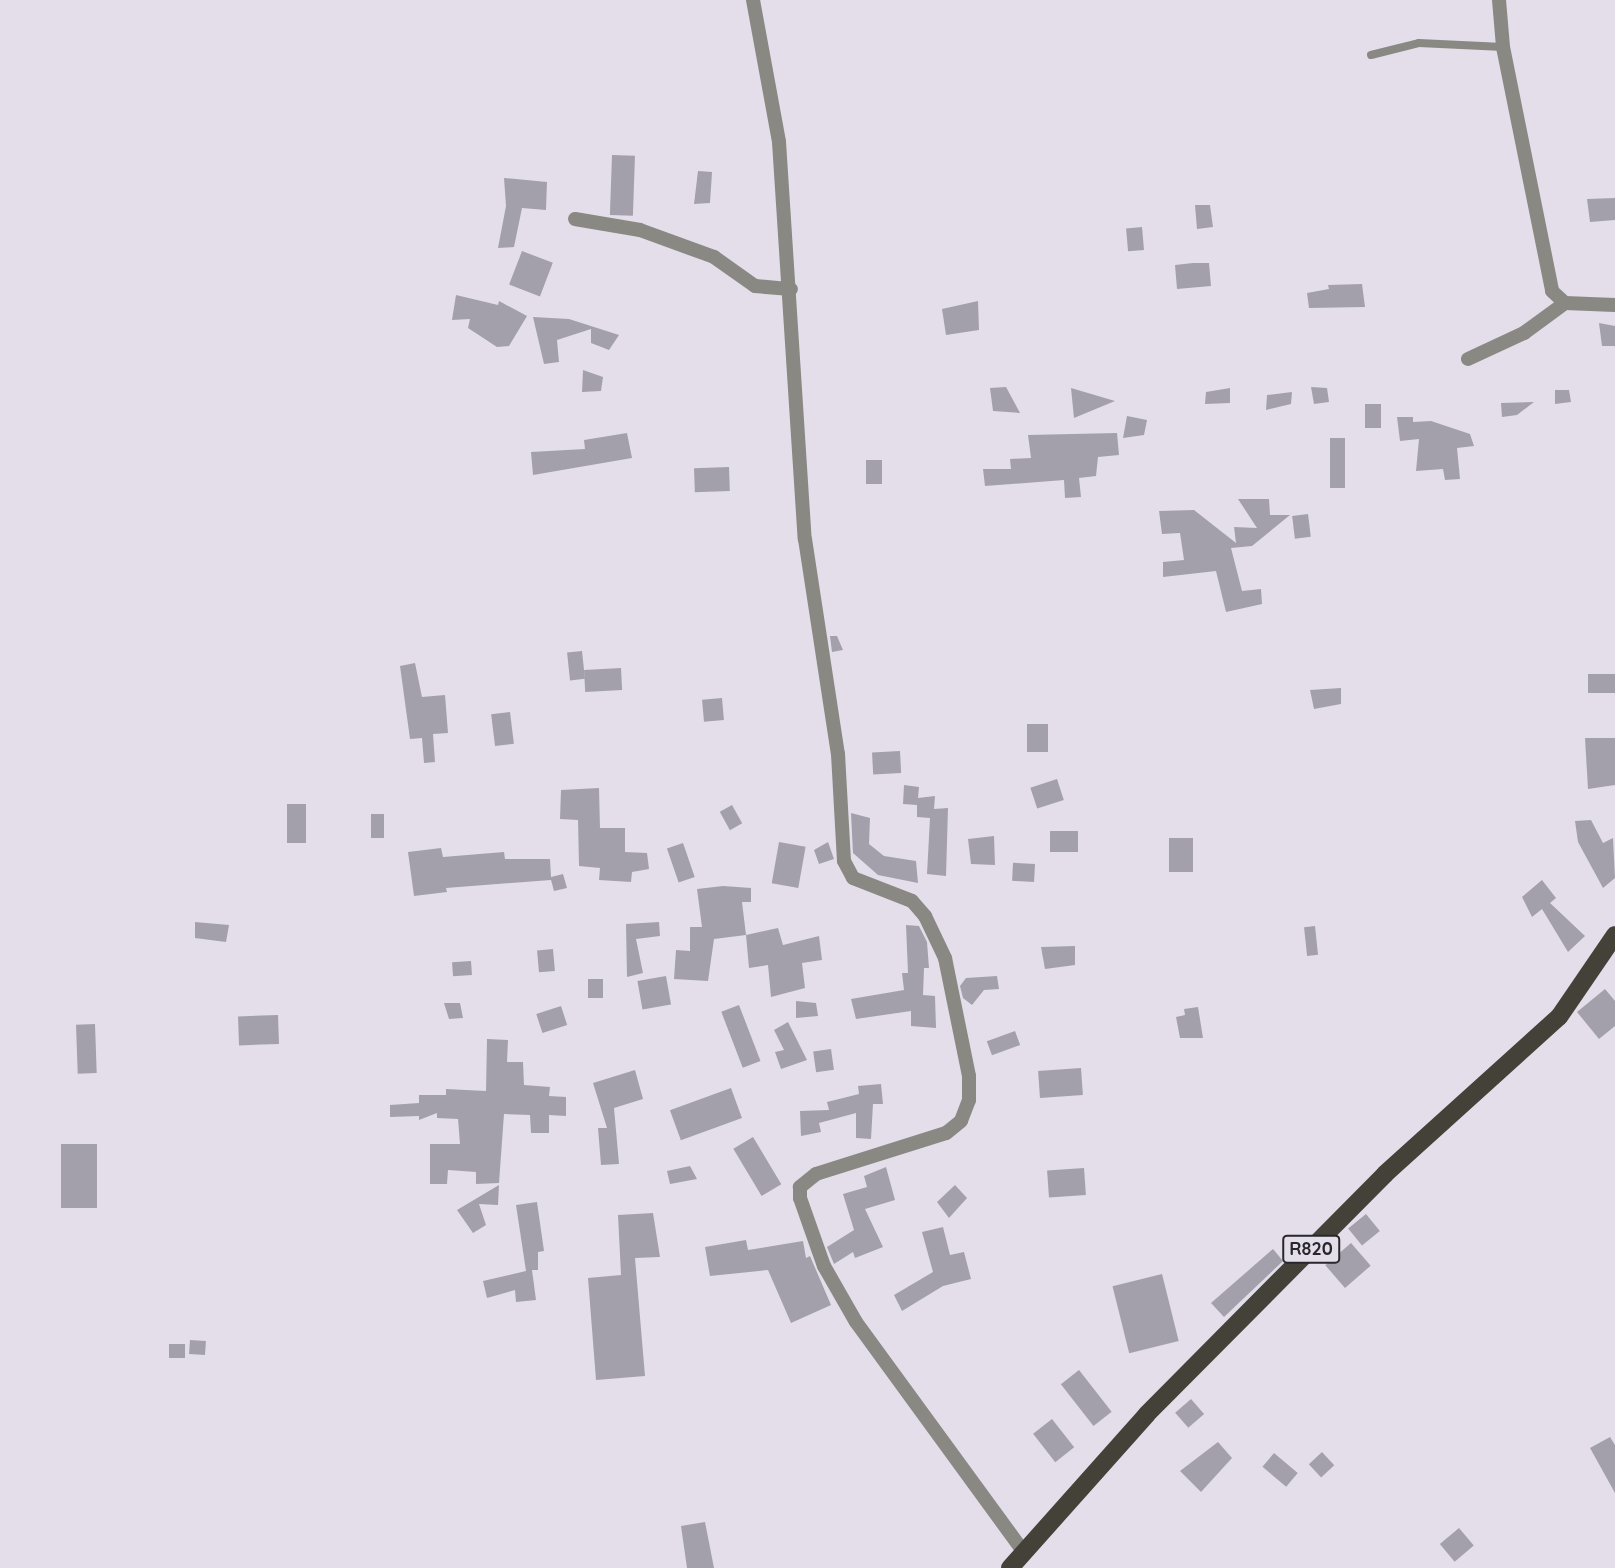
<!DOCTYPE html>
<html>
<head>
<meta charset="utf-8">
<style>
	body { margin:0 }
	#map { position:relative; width:1615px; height:1568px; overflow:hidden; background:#e3deea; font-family:Quicksand,sans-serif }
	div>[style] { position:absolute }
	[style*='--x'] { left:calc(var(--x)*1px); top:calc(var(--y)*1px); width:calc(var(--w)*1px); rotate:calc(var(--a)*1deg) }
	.building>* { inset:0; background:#a4a0ab; transform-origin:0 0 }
	.service>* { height:8px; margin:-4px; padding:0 4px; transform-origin:4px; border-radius:4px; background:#8a8883 }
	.minor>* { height:14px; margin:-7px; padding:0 7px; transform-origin:7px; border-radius:7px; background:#8a8883 }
	.primary>* { height:18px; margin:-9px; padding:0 9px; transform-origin:9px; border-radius:9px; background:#444138 }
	span { translate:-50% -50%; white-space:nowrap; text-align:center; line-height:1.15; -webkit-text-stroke:7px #e3deea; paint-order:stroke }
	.shield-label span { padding:2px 5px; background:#e3deea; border:2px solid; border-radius:5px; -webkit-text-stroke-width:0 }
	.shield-label { font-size:18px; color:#29272c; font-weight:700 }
</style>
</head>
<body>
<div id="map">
	<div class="building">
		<div style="left:612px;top:155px;width:23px;height:60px;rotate:2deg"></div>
		<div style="clip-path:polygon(698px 171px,712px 172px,710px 203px,694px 204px)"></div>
		<div style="clip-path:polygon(504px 178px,547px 182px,546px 210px,522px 208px,514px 247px,498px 248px,506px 206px)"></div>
		<div style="clip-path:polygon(1615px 198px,1615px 220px,1590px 222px,1587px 199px)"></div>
		<div style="clip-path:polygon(1195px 205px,1210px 205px,1213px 227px,1197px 229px)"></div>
		<div style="left:1142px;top:227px;width:23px;height:16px;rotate:85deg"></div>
		<div style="left:522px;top:251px;width:33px;height:36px;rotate:21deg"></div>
		<div style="clip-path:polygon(1193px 263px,1209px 263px,1211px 286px,1177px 289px,1175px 265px)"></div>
		<div style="clip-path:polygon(1362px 284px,1365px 307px,1309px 308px,1307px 293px,1329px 289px,1328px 285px)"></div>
		<div style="clip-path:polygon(456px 295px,498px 305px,499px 301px,527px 316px,509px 346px,497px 347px,468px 328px,470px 319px,452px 320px)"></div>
		<div style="clip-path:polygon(978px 301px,979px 330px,946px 335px,942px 309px)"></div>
		<div style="clip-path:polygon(533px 317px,569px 319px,619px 335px,609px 350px,591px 343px,591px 329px,557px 340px,559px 362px,544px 364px)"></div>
		<div style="clip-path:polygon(1599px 323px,1615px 326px,1615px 346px,1602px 346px)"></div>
		<div style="clip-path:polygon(583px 370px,603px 377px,601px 391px,582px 392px)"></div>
		<div style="clip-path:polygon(1006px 387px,1020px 413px,993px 411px,990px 388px)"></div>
		<div style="clip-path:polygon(1311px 387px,1327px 388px,1329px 402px,1314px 404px)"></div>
		<div style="clip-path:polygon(1071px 388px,1115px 401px,1074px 418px)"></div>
		<div style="clip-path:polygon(1230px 388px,1230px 403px,1205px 404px,1206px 392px)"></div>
		<div style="clip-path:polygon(1555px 390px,1569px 390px,1571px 402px,1555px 404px)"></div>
		<div style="clip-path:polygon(1292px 392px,1291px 404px,1266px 410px,1267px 395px)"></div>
		<div style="clip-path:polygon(1534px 402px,1517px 415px,1502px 417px,1501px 403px)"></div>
		<div style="left:1365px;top:404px;width:16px;height:24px"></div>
		<div style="clip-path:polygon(1127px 416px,1147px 420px,1144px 435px,1123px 438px)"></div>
		<div style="clip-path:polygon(1397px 417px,1413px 417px,1413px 422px,1431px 421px,1470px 434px,1474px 446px,1457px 448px,1460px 479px,1445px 480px,1443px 469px,1416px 471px,1419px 439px,1400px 441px)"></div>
		<div style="clip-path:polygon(627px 433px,632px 458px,533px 475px,531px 452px,585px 449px,584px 440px)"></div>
		<div style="clip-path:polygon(1117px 433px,1119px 455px,1098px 457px,1096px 476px,1079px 478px,1081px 497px,1065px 498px,1064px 480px,985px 486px,983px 469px,1011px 469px,1010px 459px,1031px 458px,1028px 435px)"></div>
		<div style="left:1330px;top:438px;width:15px;height:50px"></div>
		<div style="left:866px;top:460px;width:16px;height:24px"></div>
		<div style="left:729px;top:467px;width:24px;height:35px;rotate:88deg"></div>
		<div style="clip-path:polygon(1238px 499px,1269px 499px,1270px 515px,1290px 515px,1252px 546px,1231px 548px,1242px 591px,1261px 589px,1262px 604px,1226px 612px,1216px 571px,1163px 577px,1163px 562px,1184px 560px,1180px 533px,1162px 534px,1159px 511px,1194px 510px,1236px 543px,1234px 527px,1257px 528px)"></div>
		<div style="left:1308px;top:514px;width:23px;height:16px;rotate:83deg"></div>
		<div style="clip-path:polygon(830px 636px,837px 636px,843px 650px,832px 652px)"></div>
		<div style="left:582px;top:651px;width:28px;height:15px;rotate:84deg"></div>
		<div style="clip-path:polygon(415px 663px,422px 697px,445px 695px,448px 733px,433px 734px,435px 762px,424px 763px,422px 738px,410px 739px,400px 666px)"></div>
		<div style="left:621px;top:668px;width:22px;height:37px;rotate:87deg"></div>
		<div style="left:1615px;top:674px;width:19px;height:27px;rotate:90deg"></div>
		<div style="clip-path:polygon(1341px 688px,1341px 704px,1314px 709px,1310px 690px)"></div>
		<div style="left:722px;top:698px;width:22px;height:20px;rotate:85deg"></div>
		<div style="left:510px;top:712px;width:32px;height:19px;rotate:83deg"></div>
		<div style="left:1027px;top:724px;width:21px;height:28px"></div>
		<div style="clip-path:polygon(1585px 738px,1615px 738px,1615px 785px,1588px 789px)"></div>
		<div style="left:900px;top:751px;width:22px;height:28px;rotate:87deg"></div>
		<div style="left:1057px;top:779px;width:22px;height:28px;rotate:72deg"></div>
		<div style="clip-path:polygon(904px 785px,919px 787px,918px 798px,935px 796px,934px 809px,948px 808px,946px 876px,927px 874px,930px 818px,917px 817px,917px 805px,903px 804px)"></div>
		<div style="clip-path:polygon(599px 788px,600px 828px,625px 828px,625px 852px,647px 853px,649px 869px,632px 872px,631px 882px,599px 880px,600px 868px,579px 866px,578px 820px,560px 819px,561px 790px)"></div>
		<div style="left:287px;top:804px;width:19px;height:39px"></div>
		<div style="left:732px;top:805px;width:21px;height:14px;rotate:61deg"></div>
		<div style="clip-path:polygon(851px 813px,870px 818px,869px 844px,884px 856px,916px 861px,918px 883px,878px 875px,853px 853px)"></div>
		<div style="left:371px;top:814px;width:13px;height:24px"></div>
		<div style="clip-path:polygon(1591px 820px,1603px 843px,1613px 838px,1615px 878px,1603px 888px,1578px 842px,1575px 821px)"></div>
		<div style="left:1050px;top:831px;width:28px;height:21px"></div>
		<div style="clip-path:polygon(994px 836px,995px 865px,971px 864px,968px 839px)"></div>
		<div style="left:1169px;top:838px;width:24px;height:34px"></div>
		<div style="left:779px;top:842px;width:27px;height:42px;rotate:10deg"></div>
		<div style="clip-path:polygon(828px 842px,834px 859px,819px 864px,814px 850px)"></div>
		<div style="left:683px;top:843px;width:36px;height:17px;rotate:71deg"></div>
		<div style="clip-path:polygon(441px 848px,443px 857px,504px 852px,505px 859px,550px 859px,551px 877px,563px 874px,567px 888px,554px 891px,551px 880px,446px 888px,447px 892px,414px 896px,408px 852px)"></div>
		<div style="left:1035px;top:864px;width:18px;height:22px;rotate:93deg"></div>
		<div style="clip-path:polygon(1542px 880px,1556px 898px,1550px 903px,1585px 936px,1568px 952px,1542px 909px,1532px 917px,1522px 897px)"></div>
		<div style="clip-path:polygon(723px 886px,751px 888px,751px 902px,742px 902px,746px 935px,778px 928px,783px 945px,819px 936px,822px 960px,802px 963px,805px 988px,771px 997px,768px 965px,749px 968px,746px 935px,714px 939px,708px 981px,674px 979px,676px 950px,690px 951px,690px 927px,702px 927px,697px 889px)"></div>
		<div style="clip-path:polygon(195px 922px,229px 925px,226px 942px,195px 938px)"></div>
		<div style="clip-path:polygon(659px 922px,660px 936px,636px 939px,643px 973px,627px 977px,626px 924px)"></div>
		<div style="clip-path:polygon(906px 925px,919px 926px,927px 942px,929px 968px,924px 968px,923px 995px,935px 996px,936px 1028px,911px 1026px,911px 1011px,856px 1019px,851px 999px,904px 990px,902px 973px,908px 973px)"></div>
		<div style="left:1315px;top:926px;width:29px;height:11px;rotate:84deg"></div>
		<div style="clip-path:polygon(1075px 946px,1075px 965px,1045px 969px,1041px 947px)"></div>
		<div style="left:553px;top:949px;width:22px;height:16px;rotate:85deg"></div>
		<div style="left:471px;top:961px;width:14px;height:19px;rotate:86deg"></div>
		<div style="left:666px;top:976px;width:29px;height:29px;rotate:80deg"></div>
		<div style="clip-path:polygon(997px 976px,999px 989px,984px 990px,972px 1005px,963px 998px,960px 986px,966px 978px)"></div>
		<div style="left:588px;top:979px;width:15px;height:19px"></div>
		<div style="clip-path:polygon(1605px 989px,1615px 1001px,1615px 1026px,1599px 1039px,1577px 1012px)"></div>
		<div style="clip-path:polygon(796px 1001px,816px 1003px,818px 1016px,796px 1018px)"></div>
		<div style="clip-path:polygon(444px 1003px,460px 1003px,463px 1018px,449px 1019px)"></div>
		<div style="left:739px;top:1005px;width:60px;height:19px;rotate:69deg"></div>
		<div style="left:561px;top:1006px;width:20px;height:26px;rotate:72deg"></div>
		<div style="clip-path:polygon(1198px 1007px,1203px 1038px,1180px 1038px,1176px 1017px,1185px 1015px,1184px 1009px)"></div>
		<div style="left:278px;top:1015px;width:29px;height:40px;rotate:88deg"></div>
		<div style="clip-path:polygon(788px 1022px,807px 1060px,781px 1069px,775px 1052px,784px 1050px,774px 1030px)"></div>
		<div style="left:95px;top:1024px;width:49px;height:19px;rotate:88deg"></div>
		<div style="left:1015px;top:1031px;width:15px;height:30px;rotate:70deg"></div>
		<div style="clip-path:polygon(487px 1039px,508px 1040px,507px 1062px,523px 1062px,524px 1085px,550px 1087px,549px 1096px,566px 1097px,566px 1116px,549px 1115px,549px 1133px,531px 1133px,530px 1115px,504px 1114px,499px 1183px,476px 1184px,476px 1172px,448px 1170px,447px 1184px,430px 1184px,430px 1144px,460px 1144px,458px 1119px,437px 1118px,437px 1113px,419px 1120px,419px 1116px,390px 1117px,390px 1105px,419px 1103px,419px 1095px,446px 1095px,446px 1089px,486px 1091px)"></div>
		<div style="left:831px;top:1049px;width:21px;height:18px;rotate:82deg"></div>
		<div style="left:1081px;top:1068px;width:27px;height:43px;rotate:86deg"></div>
		<div style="clip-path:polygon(635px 1070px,643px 1099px,614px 1108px,619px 1164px,601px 1165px,598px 1128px,607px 1128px,593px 1083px)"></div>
		<div style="clip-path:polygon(881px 1084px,883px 1104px,873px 1104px,871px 1139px,856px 1138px,856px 1113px,819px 1123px,821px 1132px,801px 1136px,800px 1111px,829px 1110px,827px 1102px,859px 1094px,858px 1086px)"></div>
		<div style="left:731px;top:1088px;width:32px;height:65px;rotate:70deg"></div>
		<div style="left:753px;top:1137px;width:55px;height:23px;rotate:59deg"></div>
		<div style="left:97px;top:1144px;width:64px;height:36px;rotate:90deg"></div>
		<div style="clip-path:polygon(690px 1166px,697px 1179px,670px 1184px,667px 1171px)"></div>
		<div style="clip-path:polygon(886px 1167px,895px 1200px,865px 1209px,883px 1247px,855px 1258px,853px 1252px,834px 1264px,827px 1247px,854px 1230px,843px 1194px,867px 1187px,864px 1176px)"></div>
		<div style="left:1084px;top:1168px;width:27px;height:37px;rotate:86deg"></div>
		<div style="clip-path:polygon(499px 1185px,498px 1205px,479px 1204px,486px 1225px,473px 1233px,457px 1210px)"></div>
		<div style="clip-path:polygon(955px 1185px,967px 1198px,949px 1218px,937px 1202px)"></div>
		<div style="clip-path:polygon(537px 1202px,544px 1251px,538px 1252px,538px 1270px,532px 1270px,536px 1300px,516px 1302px,515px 1290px,487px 1298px,483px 1281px,526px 1271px,516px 1205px)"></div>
		<div style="clip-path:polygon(653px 1213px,660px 1257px,635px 1258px,645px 1376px,596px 1380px,588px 1278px,621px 1275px,618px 1215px)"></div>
		<div style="left:1366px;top:1214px;width:22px;height:23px;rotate:51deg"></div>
		<div style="clip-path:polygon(943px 1227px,950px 1255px,964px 1252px,971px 1279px,943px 1286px,902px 1311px,894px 1295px,933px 1272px,922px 1232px)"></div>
		<div style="clip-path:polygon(746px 1240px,748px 1250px,803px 1241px,806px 1258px,810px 1256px,831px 1305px,791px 1323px,768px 1270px,710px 1276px,705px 1247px)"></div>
		<div style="left:1351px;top:1243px;width:30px;height:34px;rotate:49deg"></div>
		<div style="clip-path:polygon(1273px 1249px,1283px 1261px,1224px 1317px,1211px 1303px)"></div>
		<div style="left:1162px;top:1274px;width:69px;height:51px;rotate:76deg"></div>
		<div style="left:190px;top:1340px;width:16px;height:14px;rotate:4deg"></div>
		<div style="left:169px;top:1344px;width:16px;height:14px"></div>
		<div style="left:1079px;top:1370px;width:53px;height:23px;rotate:52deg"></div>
		<div style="left:1191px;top:1399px;width:20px;height:21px;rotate:49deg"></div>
		<div style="left:1052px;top:1419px;width:36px;height:24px;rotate:52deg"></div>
		<div style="clip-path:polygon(1610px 1437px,1615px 1445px,1615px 1493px,1590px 1448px)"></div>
		<div style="clip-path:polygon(1218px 1442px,1232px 1458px,1201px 1492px,1180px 1471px)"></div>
		<div style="left:1322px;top:1452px;width:18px;height:18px;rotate:47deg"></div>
		<div style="left:1274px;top:1453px;width:31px;height:18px;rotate:40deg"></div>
		<div style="clip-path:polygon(705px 1522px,714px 1568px,687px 1568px,681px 1526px)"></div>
		<div style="left:1459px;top:1528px;width:23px;height:25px;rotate:50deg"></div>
	</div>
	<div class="service">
		<div style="--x:1371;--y:55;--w:49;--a:-14"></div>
		<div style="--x:1419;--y:43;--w:84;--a:2.7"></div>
	</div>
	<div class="minor">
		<div style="--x:753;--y:0;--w:144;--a:79.6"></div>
		<div style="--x:779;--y:142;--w:398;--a:86.3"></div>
		<div style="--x:805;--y:539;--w:218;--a:81.3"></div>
		<div style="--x:838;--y:754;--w:107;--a:86.8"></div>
		<div style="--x:844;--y:861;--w:19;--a:62"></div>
		<div style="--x:853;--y:878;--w:63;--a:21.3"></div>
		<div style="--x:912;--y:901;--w:20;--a:49"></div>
		<div style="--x:925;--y:916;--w:47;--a:64.5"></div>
		<div style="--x:945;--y:958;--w:120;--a:78.5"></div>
		<div style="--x:969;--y:1076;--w:24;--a:90"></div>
		<div style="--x:969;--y:1100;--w:22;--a:111"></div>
		<div style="--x:961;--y:1121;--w:19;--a:141"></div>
		<div style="--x:946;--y:1133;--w:136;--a:162.5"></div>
		<div style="--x:816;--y:1174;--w:21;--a:141"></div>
		<div style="--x:800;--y:1187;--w:11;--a:90"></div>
		<div style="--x:800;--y:1198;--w:72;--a:70.6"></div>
		<div style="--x:824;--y:1266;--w:64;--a:60.3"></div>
		<div style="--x:856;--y:1322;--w:285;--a:53.9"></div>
		<div style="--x:1499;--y:0;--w:47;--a:85.1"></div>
		<div style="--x:1503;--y:47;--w:249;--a:78.6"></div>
		<div style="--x:1552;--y:291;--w:18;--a:43"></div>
		<div style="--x:1565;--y:303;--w:50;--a:2.3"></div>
		<div style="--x:575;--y:219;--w:66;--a:9.6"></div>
		<div style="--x:640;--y:230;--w:79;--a:20"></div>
		<div style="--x:714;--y:257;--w:50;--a:35.3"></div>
		<div style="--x:755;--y:286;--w:36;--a:5"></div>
		<div style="--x:1468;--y:359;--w:62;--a:-24.9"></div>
		<div style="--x:1524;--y:333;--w:51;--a:-36.2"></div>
	</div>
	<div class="primary">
		<div style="--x:1010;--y:1568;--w:206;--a:-48.3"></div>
		<div style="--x:1147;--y:1414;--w:338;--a:-45.2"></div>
		<div style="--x:1385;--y:1174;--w:234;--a:-42.1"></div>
		<div style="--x:1559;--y:1017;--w:99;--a:-55.7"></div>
	</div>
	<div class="shield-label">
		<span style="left:1311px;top:1249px">R820</span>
	</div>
</div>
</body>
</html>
